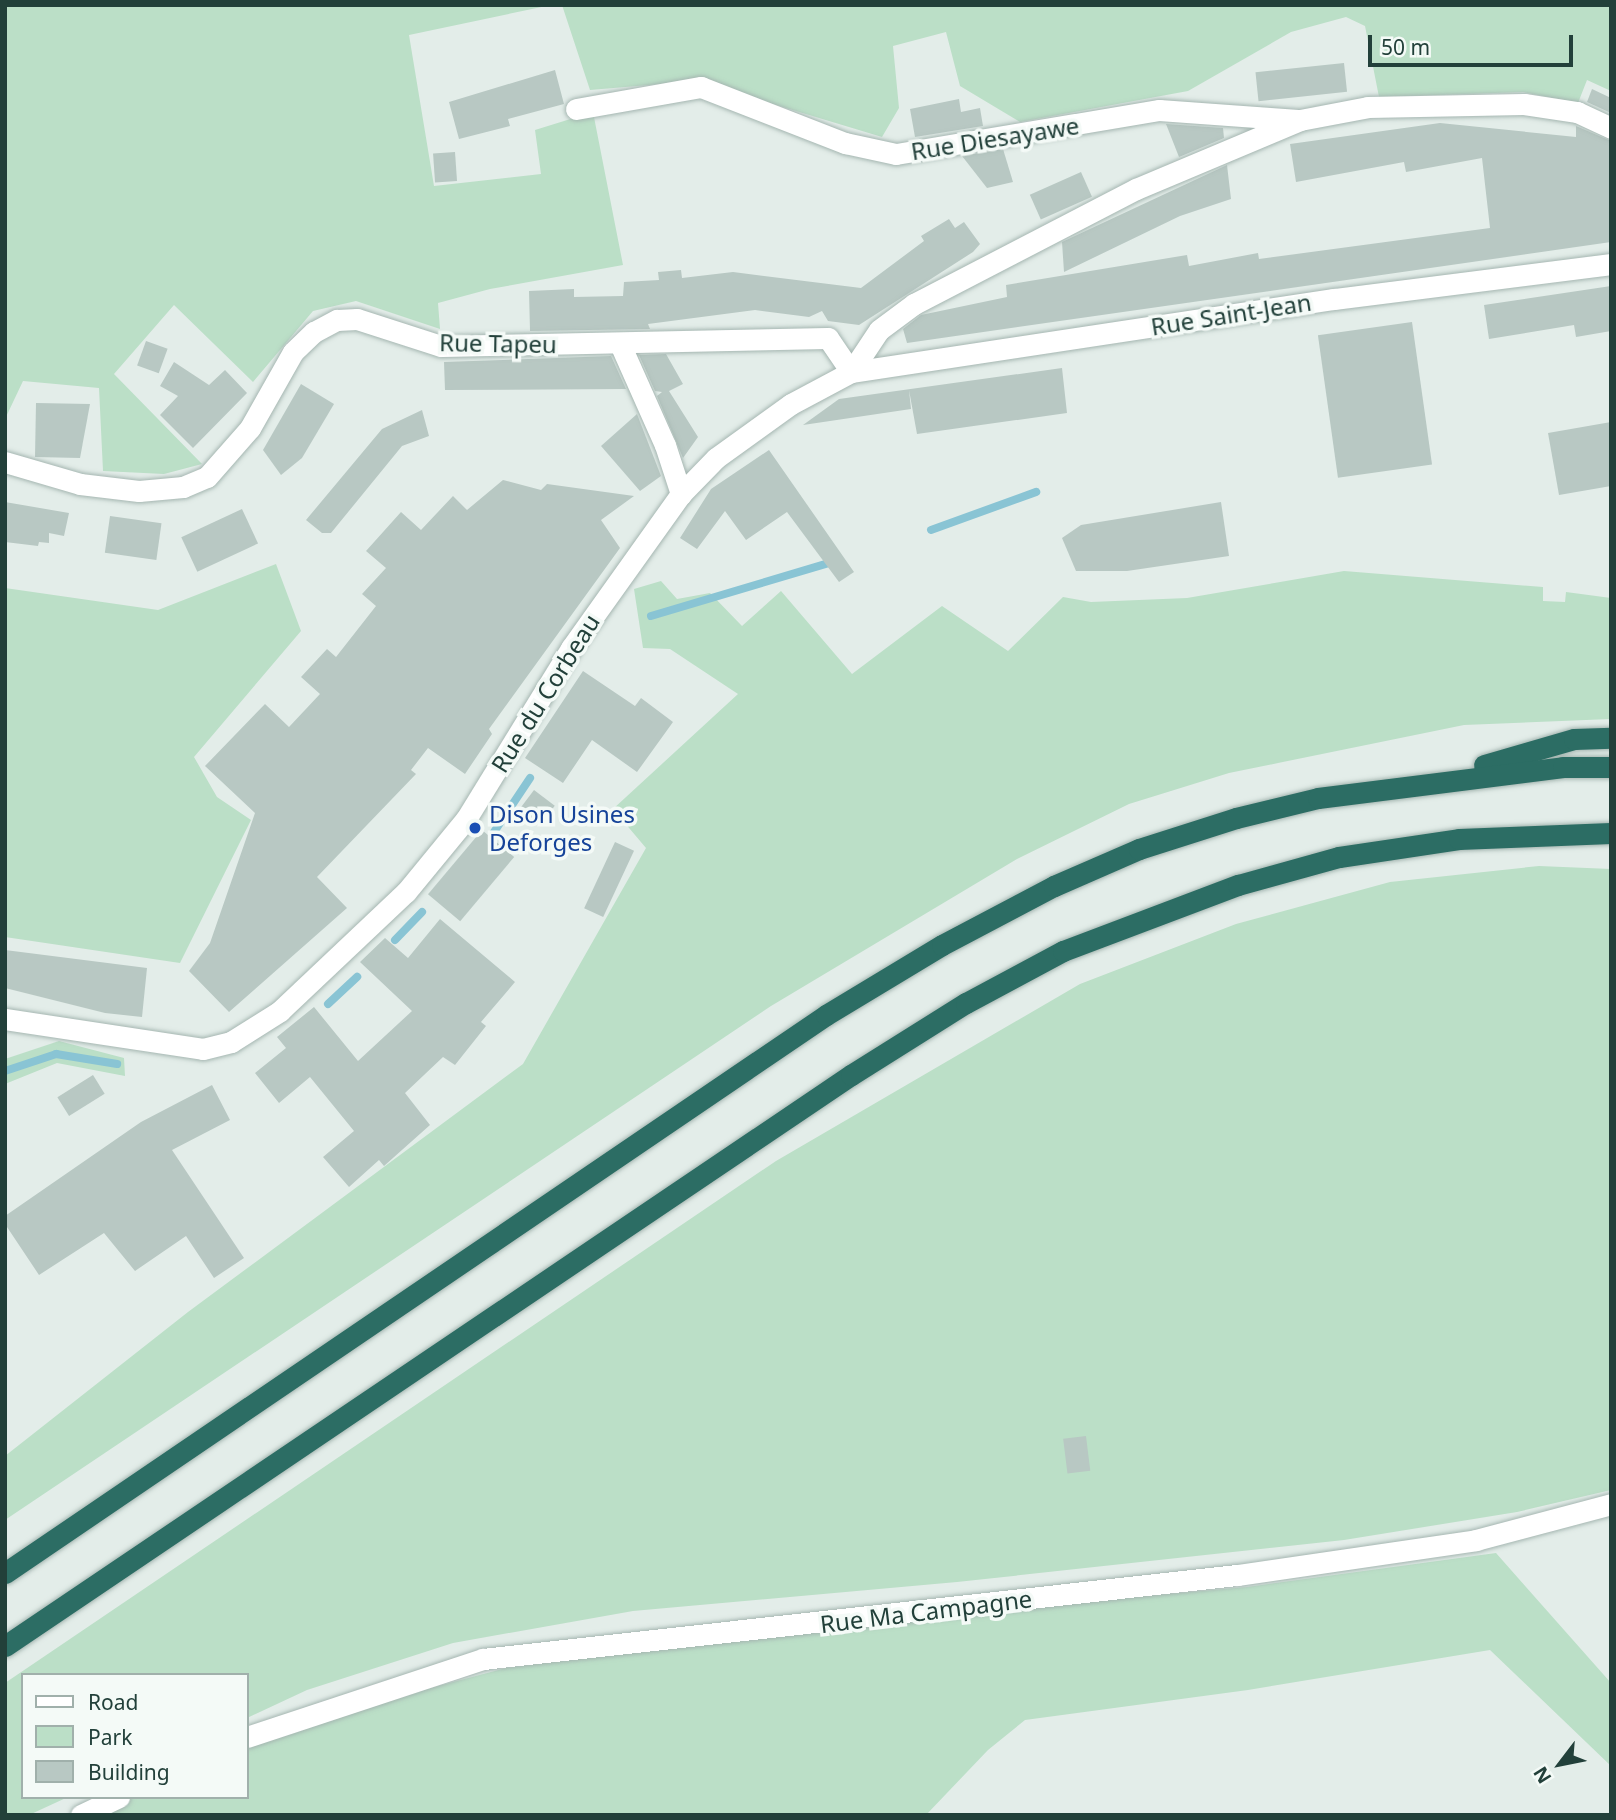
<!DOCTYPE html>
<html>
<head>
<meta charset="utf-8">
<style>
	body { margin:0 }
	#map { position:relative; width:1616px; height:1820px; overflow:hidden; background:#e3ede9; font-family:"Noto Sans",sans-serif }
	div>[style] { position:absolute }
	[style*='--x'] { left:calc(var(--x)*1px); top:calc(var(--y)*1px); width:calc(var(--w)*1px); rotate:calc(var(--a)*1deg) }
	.green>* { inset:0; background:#bbdfc7 }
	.stream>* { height:8px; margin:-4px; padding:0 4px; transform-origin:4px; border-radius:4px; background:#89c4d4 }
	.building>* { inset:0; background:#b8c8c3; transform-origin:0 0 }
	.roads { filter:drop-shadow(0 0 2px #a5b6b1) drop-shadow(0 0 2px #a5b6b1) }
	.street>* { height:21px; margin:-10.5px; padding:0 10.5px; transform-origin:10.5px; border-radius:10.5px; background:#fff }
	.secondary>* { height:21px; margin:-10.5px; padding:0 10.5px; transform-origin:10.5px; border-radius:10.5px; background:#fff }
	.highway>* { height:21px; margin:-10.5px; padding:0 10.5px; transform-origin:10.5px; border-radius:10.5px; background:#2c6d64 }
	.dots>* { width:19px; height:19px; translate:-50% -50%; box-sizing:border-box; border:4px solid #f4faf7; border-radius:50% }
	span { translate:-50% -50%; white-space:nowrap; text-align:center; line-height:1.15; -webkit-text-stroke:7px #f4faf7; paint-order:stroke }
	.street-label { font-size:24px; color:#22403a }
	.transit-label { font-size:24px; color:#164399 }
	.left { translate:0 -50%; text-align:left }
	.frame { position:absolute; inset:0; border:7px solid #22403a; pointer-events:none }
	.legend { position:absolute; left:21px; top:1673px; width:228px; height:126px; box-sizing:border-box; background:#f4faf7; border:2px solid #a0b0ab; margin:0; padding:9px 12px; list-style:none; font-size:21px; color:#22403a }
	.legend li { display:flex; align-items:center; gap:14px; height:35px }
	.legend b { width:35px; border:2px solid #a0b0ab }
	.north { position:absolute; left:1525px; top:1729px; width:70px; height:70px; -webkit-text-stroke:5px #f4faf7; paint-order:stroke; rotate:238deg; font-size:19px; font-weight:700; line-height:28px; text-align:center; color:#22403a }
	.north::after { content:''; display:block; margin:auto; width:24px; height:32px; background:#22403a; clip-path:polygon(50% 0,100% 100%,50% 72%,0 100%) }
	.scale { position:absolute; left:1368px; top:35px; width:205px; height:32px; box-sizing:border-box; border:4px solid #22403a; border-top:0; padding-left:9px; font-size:21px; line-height:24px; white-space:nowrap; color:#22403a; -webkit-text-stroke:5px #f4faf7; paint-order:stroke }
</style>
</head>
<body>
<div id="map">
	<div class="green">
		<div style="clip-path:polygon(5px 5px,551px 5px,409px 35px,434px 186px,541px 174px,535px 130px,593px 112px,623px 265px,490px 289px,438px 303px,440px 329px,356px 301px,313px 311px,253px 382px,174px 305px,114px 374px,202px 464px,164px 474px,103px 471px,99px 388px,23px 381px,5px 419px)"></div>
		<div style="clip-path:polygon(562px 5px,1611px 5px,1611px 91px,1587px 80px,1578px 103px,1523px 92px,1379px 97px,1365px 26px,1346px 17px,1291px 32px,1188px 91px,1020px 122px,960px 86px,946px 32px,893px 46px,899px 108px,882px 137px,696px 81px,590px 90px)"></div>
		<div style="clip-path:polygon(276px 564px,301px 631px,194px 757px,217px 797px,251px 820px,180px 963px,5px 937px,5px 588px,158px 610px)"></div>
		<div style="clip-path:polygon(1344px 571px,1543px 587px,1543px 601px,1565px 602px,1566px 592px,1611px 598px,1611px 719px,1464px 725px,1229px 773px,1129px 804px,1017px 859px,771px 1006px,5px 1520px,5px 1456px,188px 1312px,523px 1064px,646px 848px,613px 809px,738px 694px,670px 649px,643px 648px,634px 589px,661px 581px,677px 599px,710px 593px,742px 626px,781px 591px,852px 674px,942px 606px,1008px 651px,1063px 597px,1091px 602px,1187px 598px)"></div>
		<div style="clip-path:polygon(1539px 866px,1611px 869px,1611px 1490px,1517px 1512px,1344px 1540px,957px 1582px,633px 1611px,453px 1643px,307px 1690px,247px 1718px,247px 1675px,23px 1675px,23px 1797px,68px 1797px,29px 1815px,5px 1815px,5px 1683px,776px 1161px,1080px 984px,1236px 924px,1390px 882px)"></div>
		<div style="clip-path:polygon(59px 1041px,124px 1058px,125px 1076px,57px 1063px,5px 1084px,5px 1059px)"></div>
		<div style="clip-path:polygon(1496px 1553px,1611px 1683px,1611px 1766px,1490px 1650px,1248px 1690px,1025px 1720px,988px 1750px,926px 1815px,96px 1815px,132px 1797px,247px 1797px,247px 1744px,287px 1726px,506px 1668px,941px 1614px,1247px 1587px)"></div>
	</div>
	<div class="stream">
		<div style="--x:931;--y:530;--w:112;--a:-19.9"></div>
		<div style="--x:651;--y:616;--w:193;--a:-16.6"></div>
		<div style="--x:494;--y:832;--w:65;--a:-56.3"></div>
		<div style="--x:395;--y:940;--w:39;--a:-46"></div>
		<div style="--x:328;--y:1004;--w:40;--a:-43"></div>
		<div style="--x:5;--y:1071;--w:54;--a:-18.4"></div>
		<div style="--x:56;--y:1054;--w:62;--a:9.3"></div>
	</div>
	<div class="building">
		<div style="left:1344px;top:63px;width:29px;height:89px;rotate:84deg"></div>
		<div style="clip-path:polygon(555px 70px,564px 104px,508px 119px,510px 126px,459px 139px,449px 102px)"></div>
		<div style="clip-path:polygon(1592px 89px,1611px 98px,1611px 113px,1587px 102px)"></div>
		<div style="clip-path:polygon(959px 99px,961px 112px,980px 108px,983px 126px,915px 137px,910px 109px)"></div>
		<div style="clip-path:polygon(1440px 123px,1576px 137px,1576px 126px,1611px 141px,1611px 242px,907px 343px,903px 329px,921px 315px,1007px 297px,1006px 285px,1187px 255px,1189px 266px,1258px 253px,1259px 259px,1490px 228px,1482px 158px,1406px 172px,1404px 162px,1296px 182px,1290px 144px)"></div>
		<div style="clip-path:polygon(1166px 124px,1223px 128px,1224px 138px,1179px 157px)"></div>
		<div style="clip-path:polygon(1003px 149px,1013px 182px,987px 188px,962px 156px)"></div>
		<div style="left:455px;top:152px;width:29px;height:22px;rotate:86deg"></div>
		<div style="clip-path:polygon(1227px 165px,1231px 199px,1180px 216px,1064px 272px,1062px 242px)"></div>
		<div style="left:1081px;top:172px;width:27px;height:56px;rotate:66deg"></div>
		<div style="clip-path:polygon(949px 219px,955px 228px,964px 222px,980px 244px,973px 252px,859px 325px,828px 321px,822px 311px,809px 317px,755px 310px,648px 324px,650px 329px,530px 331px,529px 291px,574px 289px,574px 297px,623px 296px,624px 282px,659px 280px,658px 272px,681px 270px,682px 278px,733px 272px,861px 288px,924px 241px,921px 236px)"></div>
		<div style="clip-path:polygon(1611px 286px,1611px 331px,1576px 337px,1574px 325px,1489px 339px,1484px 305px)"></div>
		<div style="left:1412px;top:322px;width:144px;height:95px;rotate:82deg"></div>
		<div style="left:146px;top:341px;width:23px;height:26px;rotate:20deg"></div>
		<div style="clip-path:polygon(666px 354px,683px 384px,669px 391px,698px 437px,683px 458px,657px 396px,662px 392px,655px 391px,639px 355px)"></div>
		<div style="clip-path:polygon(611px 356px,626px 389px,445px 390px,444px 362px)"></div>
		<div style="clip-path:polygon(174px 362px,209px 385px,225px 370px,247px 393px,193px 448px,160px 415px,178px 396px,160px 386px)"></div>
		<div style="clip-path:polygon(1062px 368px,1067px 413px,917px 434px,909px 390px,911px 409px,803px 425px,839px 399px)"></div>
		<div style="clip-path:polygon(301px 384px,334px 404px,302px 458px,281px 475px,263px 450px)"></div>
		<div style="clip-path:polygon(36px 403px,90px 404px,80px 458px,35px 457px)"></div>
		<div style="clip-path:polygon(422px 410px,429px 436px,402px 446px,331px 533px,322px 533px,306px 520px,382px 429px)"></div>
		<div style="clip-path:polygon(637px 414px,661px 476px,640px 491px,601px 446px)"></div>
		<div style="clip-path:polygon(1611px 422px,1611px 486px,1559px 495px,1548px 433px)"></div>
		<div style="clip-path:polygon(769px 450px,854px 572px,839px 582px,787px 512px,746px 540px,725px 511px,697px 549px,680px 538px,711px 489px)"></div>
		<div style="clip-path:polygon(503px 480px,541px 490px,547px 484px,634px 496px,601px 520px,620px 548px,489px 729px,492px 734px,465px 774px,428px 748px,411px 770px,416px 774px,317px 877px,347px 908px,229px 1012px,189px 971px,210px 943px,255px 813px,205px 766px,265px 704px,289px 727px,320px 694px,301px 677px,327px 649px,336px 657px,376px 606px,362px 594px,386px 568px,366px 551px,401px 512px,421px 530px,453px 496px,467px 510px)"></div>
		<div style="clip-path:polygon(5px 502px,69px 513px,64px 536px,49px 533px,49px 543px,39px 542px,38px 546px,5px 542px)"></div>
		<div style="clip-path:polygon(1221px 502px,1229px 556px,1127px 571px,1076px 571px,1062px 538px,1081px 525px)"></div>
		<div style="left:242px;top:509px;width:38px;height:67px;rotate:65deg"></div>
		<div style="left:110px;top:516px;width:52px;height:37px;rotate:8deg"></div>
		<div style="clip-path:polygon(583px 671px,635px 706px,641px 698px,673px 722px,637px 772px,592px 740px,563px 783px,525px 758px)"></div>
		<div style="left:534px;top:790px;width:26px;height:26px;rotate:37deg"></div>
		<div style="left:482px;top:830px;width:42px;height:84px;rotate:40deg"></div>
		<div style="left:615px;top:842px;width:21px;height:73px;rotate:25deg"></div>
		<div style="clip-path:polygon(440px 919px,515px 982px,481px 1022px,486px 1026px,455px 1065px,443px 1057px,405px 1093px,430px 1125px,384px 1166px,379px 1160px,349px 1187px,323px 1157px,354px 1131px,310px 1077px,279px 1103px,255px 1073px,286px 1048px,277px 1037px,314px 1007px,358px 1061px,412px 1011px,360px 962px,385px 938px,408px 958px)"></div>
		<div style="clip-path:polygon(5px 950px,147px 968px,142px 1017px,105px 1013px,5px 988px)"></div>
		<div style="left:93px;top:1075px;width:22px;height:42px;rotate:58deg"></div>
		<div style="clip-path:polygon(212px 1085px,230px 1120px,172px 1150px,244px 1258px,214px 1278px,186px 1236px,135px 1271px,104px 1233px,39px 1275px,5px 1224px,5px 1216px,141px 1122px)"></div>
		<div style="left:1086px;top:1436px;width:35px;height:23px;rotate:83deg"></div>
	</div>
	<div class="roads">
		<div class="street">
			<div style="--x:576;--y:109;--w:127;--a:-10"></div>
			<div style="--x:701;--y:87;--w:155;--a:21.3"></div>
			<div style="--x:845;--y:143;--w:52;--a:12.2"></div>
			<div style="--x:896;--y:154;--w:267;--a:-9.5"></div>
			<div style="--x:1159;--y:110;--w:139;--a:4.1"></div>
			<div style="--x:620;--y:344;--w:111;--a:66"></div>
			<div style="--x:665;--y:445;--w:52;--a:71.9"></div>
			<div style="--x:5;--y:462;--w:78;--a:16.3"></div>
			<div style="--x:80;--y:484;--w:59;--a:6.8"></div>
			<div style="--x:139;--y:491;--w:44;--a:-5.2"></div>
			<div style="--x:183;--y:487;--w:26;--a:-23"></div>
			<div style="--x:207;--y:477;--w:65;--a:-48.7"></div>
			<div style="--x:250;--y:428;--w:87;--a:-60.5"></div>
			<div style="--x:293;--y:352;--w:29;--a:-44"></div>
			<div style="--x:314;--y:332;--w:26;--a:-28"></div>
			<div style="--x:337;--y:320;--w:20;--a:-3"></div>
			<div style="--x:357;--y:319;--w:88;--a:17.8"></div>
			<div style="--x:441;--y:346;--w:387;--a:-1.2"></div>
			<div style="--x:828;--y:338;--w:41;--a:55.9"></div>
			<div style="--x:851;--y:372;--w:50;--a:-56.3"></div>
			<div style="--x:879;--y:330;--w:44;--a:-36.6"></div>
			<div style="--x:914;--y:304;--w:250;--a:-27.4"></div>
			<div style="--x:1136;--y:189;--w:178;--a:-22.8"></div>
			<div style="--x:1300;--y:120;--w:69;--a:-10.8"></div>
			<div style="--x:1368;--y:107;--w:156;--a:-1.1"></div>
			<div style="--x:1524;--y:104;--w:54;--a:8.6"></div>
			<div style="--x:1577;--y:112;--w:38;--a:25"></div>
			<div style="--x:247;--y:1737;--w:249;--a:-18.3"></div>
			<div style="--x:483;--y:1659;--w:759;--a:-6.36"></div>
			<div style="--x:1237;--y:1575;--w:242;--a:-8.3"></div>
			<div style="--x:1476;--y:1540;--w:140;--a:-14.9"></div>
			<div style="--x:81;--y:1815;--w:42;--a:-25.3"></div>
		</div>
		<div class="secondary">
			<div style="--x:5;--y:1019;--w:200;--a:8.6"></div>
			<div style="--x:203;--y:1049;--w:29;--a:-14"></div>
			<div style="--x:231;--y:1042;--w:58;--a:-32.3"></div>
			<div style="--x:280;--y:1011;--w:173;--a:-43.4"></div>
			<div style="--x:406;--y:892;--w:94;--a:-50.6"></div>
			<div style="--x:466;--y:819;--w:201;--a:-58.4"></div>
			<div style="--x:571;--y:648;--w:189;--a:-54.5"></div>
			<div style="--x:681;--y:494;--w:50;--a:-45.8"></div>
			<div style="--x:716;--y:458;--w:92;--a:-35.8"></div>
			<div style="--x:791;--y:404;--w:68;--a:-28.1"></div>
			<div style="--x:851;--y:372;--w:488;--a:-8.6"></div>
			<div style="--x:1334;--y:299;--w:279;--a:-7.2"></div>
		</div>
		<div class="highway">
			<div style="--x:1484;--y:765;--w:94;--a:-16.1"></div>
			<div style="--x:1574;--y:739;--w:37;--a:-2"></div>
			<div style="--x:5;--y:1573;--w:993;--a:-34.2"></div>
			<div style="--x:826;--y:1015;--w:135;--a:-31.1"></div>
			<div style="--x:942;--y:945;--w:127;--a:-27.8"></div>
			<div style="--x:1054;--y:886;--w:93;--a:-23.5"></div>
			<div style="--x:1139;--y:849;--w:102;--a:-17.7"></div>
			<div style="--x:1236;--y:818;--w:84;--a:-13.7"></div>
			<div style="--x:1318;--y:798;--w:247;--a:-7.2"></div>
			<div style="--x:1563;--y:767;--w:48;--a:0"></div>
			<div style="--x:5;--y:1646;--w:1021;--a:-34.02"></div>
			<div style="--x:851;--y:1075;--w:136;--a:-32.1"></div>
			<div style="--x:966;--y:1003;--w:110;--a:-28.2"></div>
			<div style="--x:1063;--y:951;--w:187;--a:-20.7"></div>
			<div style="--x:1238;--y:885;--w:105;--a:-15.5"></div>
			<div style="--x:1339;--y:857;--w:121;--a:-8.5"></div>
			<div style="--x:1459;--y:839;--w:152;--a:-2.3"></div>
		</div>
	</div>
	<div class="dots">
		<div style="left:475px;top:828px;background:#1a4fb4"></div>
	</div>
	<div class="street-label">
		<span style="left:995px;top:138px;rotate:-9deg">Rue Diesayawe</span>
		<span style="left:1231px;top:314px;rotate:-9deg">Rue Saint-Jean</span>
		<span style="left:498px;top:343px;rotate:1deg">Rue Tapeu</span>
		<span style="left:545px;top:693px;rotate:-58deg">Rue du Corbeau</span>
		<span style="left:926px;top:1611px;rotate:-7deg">Rue Ma Campagne</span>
	</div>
	<div class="transit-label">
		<span class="left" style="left:489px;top:828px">Dison Usines<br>Deforges</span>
	</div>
	<div class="frame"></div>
	<ul class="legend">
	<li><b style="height:9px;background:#fff"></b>Road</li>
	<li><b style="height:19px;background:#bbdfc7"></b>Park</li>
	<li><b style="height:19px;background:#b8c8c3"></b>Building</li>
	</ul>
	<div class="north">N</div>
	<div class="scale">50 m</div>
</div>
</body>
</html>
